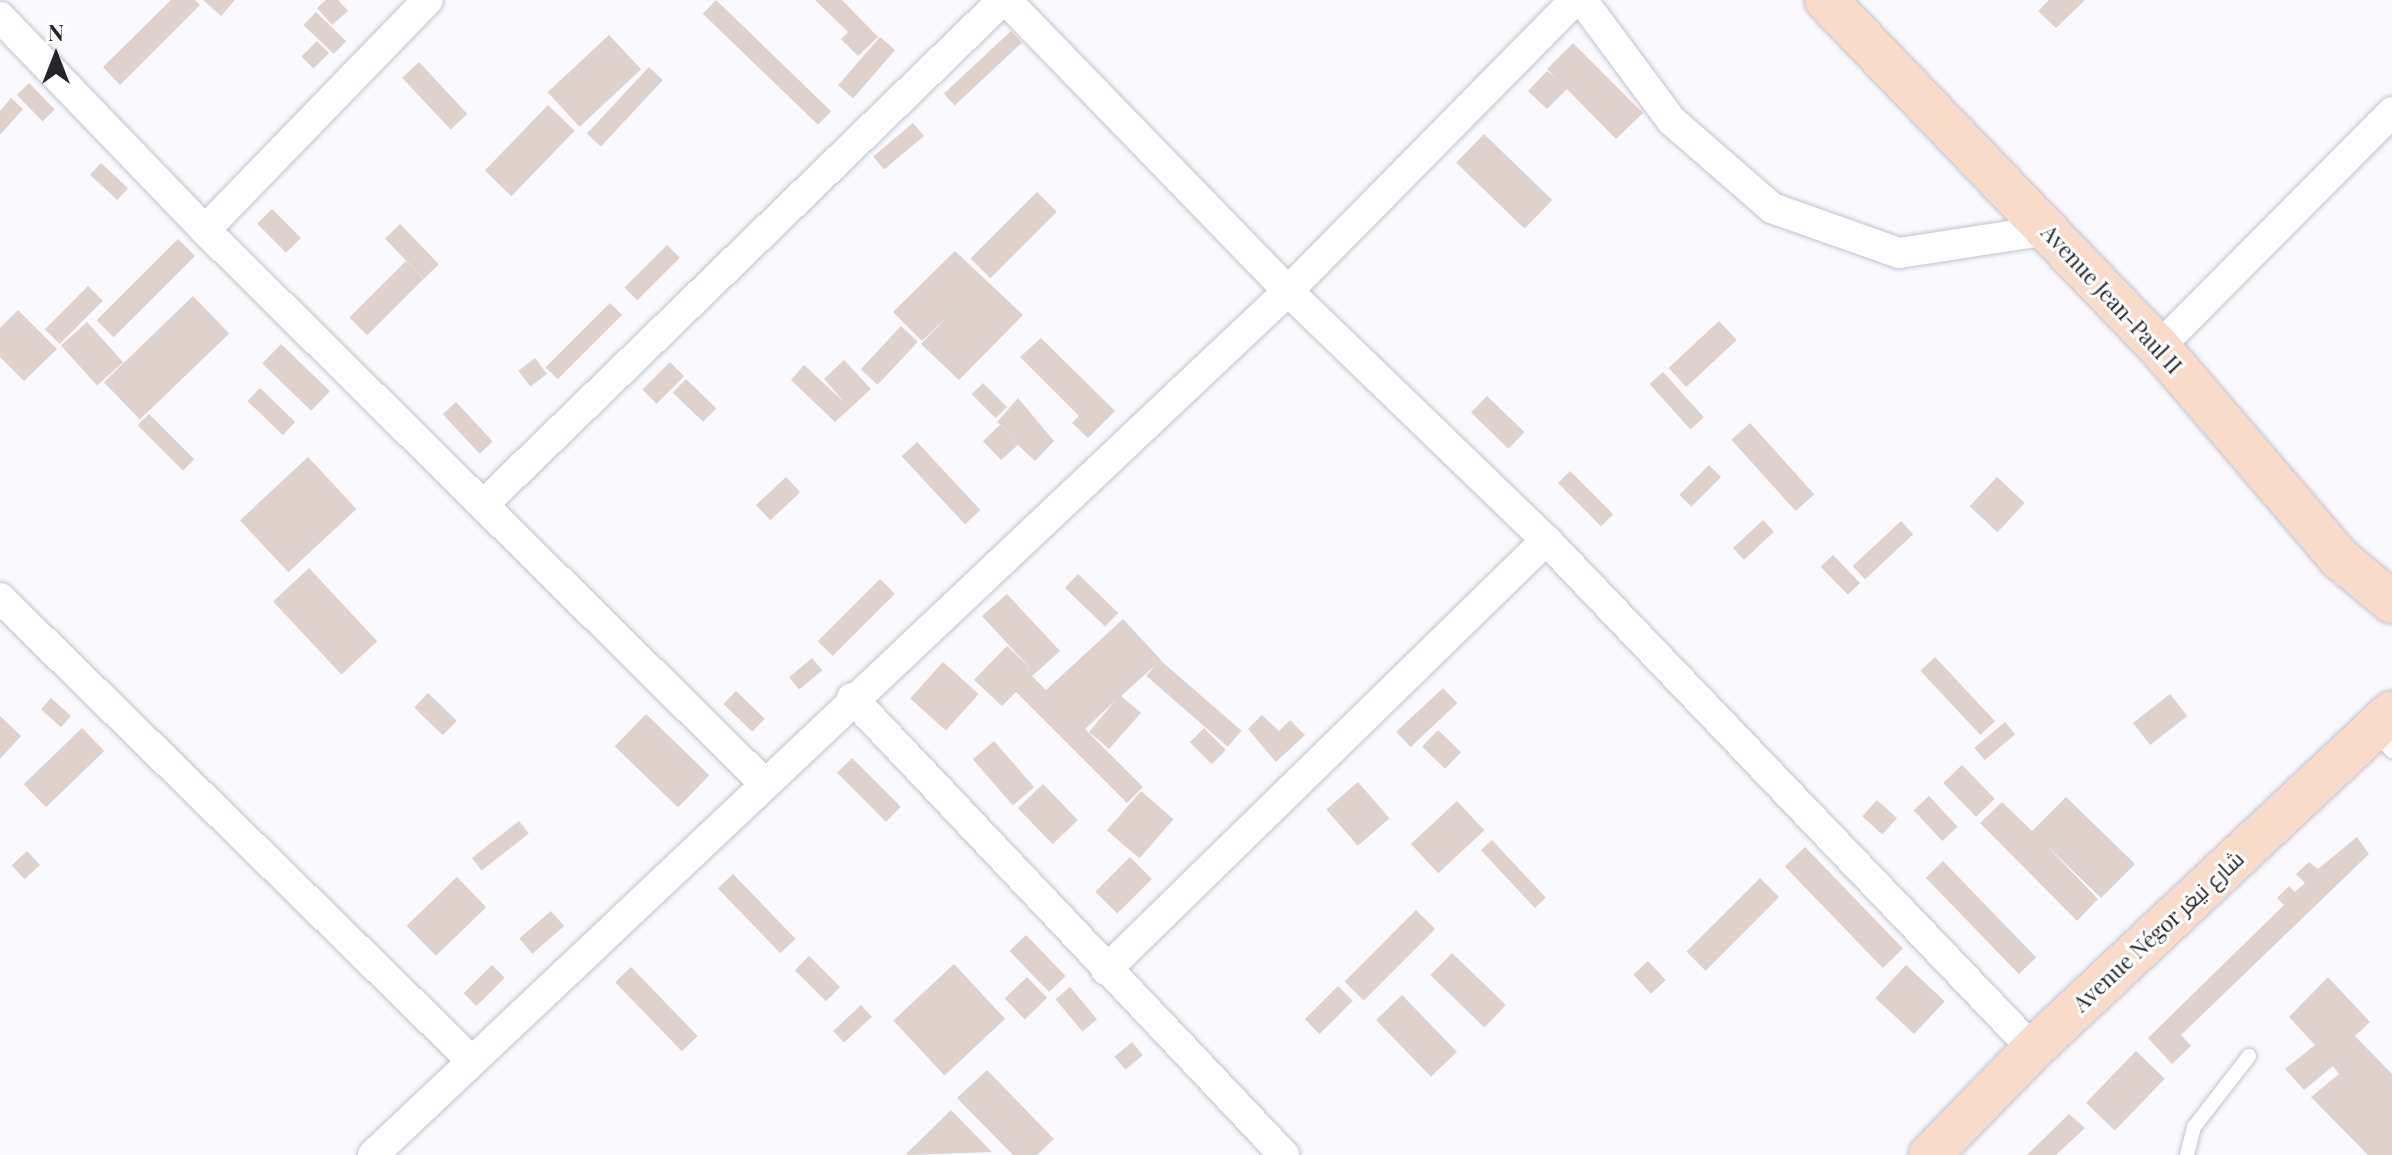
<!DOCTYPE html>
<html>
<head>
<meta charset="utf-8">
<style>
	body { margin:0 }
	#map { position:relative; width:2392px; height:1155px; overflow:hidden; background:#f9f9fe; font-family:"Playfair Display",Cairo,serif }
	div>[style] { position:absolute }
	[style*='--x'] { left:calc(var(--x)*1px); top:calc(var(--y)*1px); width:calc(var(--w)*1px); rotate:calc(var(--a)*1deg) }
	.building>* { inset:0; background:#dfd2cc; transform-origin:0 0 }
	.roads { filter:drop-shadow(0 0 2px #c1c2ce) drop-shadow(0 0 2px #c1c2ce) }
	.lane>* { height:14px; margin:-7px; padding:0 7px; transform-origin:7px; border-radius:7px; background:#fff }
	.street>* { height:30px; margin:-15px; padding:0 15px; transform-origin:15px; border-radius:15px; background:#fff }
	.secondary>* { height:42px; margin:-21px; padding:0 21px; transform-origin:21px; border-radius:21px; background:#f8dbc9 }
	span { translate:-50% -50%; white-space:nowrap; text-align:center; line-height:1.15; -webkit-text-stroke:6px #fff; paint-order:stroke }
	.street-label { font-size:22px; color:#242529 }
	.north { position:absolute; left:16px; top:16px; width:80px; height:80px; -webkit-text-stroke:6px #fff; paint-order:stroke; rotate:0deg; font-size:22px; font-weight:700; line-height:32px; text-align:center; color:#242529 }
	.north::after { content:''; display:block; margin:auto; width:28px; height:36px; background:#242529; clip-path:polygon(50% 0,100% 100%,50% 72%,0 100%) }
</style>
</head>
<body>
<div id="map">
	<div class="building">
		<div style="clip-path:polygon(171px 0,195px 0,200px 5px,120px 85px,103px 67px)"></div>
		<div style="clip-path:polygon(203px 0,235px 0,221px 16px)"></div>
		<div style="clip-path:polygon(326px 0,338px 0,348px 11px,332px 25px,317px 8px)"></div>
		<div style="left:716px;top:0;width:160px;height:19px;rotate:44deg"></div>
		<div style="clip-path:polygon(815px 0,842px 0,878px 37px,858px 56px,841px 39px,848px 32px)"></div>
		<div style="clip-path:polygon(2049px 0,2085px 0,2056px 28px,2038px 11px)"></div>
		<div style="left:316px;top:12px;width:42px;height:18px;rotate:44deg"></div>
		<div style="left:1011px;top:31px;width:16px;height:92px;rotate:47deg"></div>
		<div style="left:609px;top:35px;width:47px;height:84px;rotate:47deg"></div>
		<div style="left:880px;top:37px;width:20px;height:64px;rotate:41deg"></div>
		<div style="left:317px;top:41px;width:17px;height:22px;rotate:45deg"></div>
		<div style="clip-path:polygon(1573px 43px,1643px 113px,1616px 139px,1567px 89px,1547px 109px,1528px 91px,1547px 71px,1555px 77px,1547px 69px)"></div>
		<div style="left:419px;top:62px;width:71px;height:23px;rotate:47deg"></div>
		<div style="left:649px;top:67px;width:19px;height:91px;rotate:43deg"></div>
		<div style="left:29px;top:83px;width:37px;height:17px;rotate:46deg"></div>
		<div style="clip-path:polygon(11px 98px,23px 109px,0 135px,0 111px)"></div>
		<div style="left:548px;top:105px;width:37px;height:91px;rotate:44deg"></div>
		<div style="left:913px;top:123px;width:17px;height:52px;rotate:50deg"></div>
		<div style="left:1484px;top:134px;width:95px;height:40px;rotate:44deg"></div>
		<div style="left:101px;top:163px;width:37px;height:16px;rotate:43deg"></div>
		<div style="left:1037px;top:192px;width:28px;height:94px;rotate:45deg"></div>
		<div style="left:272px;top:209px;width:41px;height:21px;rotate:45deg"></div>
		<div style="left:400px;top:224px;width:56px;height:21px;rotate:46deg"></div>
		<div style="left:178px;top:239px;width:24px;height:115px;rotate:45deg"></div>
		<div style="left:667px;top:245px;width:18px;height:60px;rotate:45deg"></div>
		<div style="clip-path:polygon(955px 251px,1023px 315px,959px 380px,921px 344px,946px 318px,922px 341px,893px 312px)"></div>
		<div style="left:406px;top:261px;width:25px;height:80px;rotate:45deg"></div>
		<div style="left:88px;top:286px;width:21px;height:61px;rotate:45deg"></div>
		<div style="left:193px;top:296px;width:52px;height:124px;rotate:46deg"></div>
		<div style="left:610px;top:303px;width:17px;height:91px;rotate:45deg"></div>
		<div style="clip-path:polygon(18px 310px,57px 349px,24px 381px,0 357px,0 328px)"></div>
		<div style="left:1719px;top:321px;width:26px;height:69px;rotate:47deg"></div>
		<div style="left:87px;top:322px;width:54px;height:35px;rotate:48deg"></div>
		<div style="left:901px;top:326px;width:23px;height:59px;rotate:43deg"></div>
		<div style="clip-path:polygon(1041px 338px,1115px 411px,1088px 438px,1072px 423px,1079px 416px,1020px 357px)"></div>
		<div style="left:281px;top:344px;width:68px;height:27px;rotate:44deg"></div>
		<div style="left:535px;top:358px;width:20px;height:21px;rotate:53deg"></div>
		<div style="clip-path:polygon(844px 360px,871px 389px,835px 422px,791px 380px,804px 365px,845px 403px,824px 379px)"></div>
		<div style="left:670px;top:362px;width:20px;height:39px;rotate:45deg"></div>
		<div style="left:1663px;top:372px;width:61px;height:18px;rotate:48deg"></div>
		<div style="left:686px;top:379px;width:42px;height:19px;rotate:44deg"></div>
		<div style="left:983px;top:383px;width:34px;height:16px;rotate:45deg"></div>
		<div style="left:260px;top:388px;width:49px;height:18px;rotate:44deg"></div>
		<div style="left:1487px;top:396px;width:52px;height:23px;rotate:44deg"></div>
		<div style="clip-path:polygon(1018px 398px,1054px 441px,1035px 461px,1018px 445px,1001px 460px,983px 441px,1000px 425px,1015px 437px,997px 422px)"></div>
		<div style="left:456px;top:402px;width:54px;height:18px;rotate:47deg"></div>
		<div style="left:149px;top:414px;width:64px;height:16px;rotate:45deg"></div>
		<div style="left:1750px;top:423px;width:96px;height:25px;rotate:48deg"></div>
		<div style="left:917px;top:442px;width:93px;height:21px;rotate:47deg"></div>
		<div style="left:308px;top:457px;width:71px;height:93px;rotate:47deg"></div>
		<div style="left:1709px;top:465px;width:17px;height:42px;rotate:45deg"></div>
		<div style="left:1570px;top:471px;width:61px;height:17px;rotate:45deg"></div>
		<div style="left:786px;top:477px;width:21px;height:41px;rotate:47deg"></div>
		<div style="left:1997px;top:477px;width:38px;height:40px;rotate:43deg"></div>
		<div style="left:1763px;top:520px;width:16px;height:41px;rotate:47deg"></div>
		<div style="left:1901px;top:521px;width:18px;height:66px;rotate:47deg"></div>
		<div style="left:1833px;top:555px;width:39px;height:17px;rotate:46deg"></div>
		<div style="left:309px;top:568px;width:100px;height:49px;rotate:47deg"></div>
		<div style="left:1078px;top:574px;width:56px;height:19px;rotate:44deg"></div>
		<div style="left:880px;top:579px;width:21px;height:88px;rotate:45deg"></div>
		<div style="clip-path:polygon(1007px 594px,1060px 651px,1032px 676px,1046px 690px,1123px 619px,1161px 660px,1121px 696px,1141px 713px,1109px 749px,1089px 732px,1115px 701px,1085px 729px,1143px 787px,1127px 803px,1016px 692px,1002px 706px,974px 680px,1007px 646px,1030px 668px,982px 616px)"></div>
		<div style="left:1935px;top:657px;width:88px;height:20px;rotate:47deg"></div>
		<div style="left:812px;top:658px;width:16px;height:30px;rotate:50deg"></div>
		<div style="left:1160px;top:660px;width:108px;height:21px;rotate:41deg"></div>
		<div style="left:943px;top:662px;width:48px;height:49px;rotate:42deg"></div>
		<div style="left:1443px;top:688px;width:21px;height:64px;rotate:47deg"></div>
		<div style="left:736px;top:691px;width:40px;height:18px;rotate:44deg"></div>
		<div style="left:428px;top:693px;width:40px;height:20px;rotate:44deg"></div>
		<div style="left:2170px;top:694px;width:28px;height:47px;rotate:52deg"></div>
		<div style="left:51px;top:698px;width:27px;height:15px;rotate:42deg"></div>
		<div style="left:646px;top:714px;width:88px;height:45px;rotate:44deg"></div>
		<div style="clip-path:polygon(1262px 715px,1279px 731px,1290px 720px,1305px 735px,1276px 762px,1248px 729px)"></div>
		<div style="clip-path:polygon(0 716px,21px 736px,0 759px)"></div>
		<div style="left:2005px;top:722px;width:16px;height:40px;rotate:50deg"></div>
		<div style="left:82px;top:728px;width:32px;height:81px;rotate:46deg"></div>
		<div style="left:1204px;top:728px;width:31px;height:20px;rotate:45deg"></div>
		<div style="left:1438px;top:730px;width:32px;height:23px;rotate:44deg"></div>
		<div style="left:994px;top:741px;width:61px;height:28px;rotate:49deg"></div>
		<div style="left:852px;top:758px;width:69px;height:21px;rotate:45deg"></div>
		<div style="left:1962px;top:765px;width:47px;height:26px;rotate:46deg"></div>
		<div style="left:1358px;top:782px;width:48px;height:42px;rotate:49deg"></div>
		<div style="left:1043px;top:784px;width:50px;height:35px;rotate:46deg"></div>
		<div style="left:1141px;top:791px;width:43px;height:52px;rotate:41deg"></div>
		<div style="left:1929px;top:796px;width:42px;height:21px;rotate:47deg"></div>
		<div style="clip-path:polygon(2066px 797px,2135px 864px,2101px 898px,2045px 844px,2098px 899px,2077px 921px,1980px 823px,2002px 802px,2032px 831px)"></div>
		<div style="left:1877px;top:800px;width:27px;height:22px;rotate:42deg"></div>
		<div style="left:1457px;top:801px;width:40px;height:63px;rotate:47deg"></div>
		<div style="left:519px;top:821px;width:16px;height:60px;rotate:52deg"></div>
		<div style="clip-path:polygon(2357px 837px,2369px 854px,2181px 1035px,2191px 1046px,2172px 1064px,2148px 1038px,2284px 905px,2277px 898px,2289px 886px,2295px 892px,2305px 883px,2296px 874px,2309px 862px,2318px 869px)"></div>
		<div style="left:1492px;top:840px;width:79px;height:15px;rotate:47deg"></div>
		<div style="left:1805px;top:847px;width:141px;height:28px;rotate:46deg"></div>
		<div style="left:27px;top:851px;width:19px;height:21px;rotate:47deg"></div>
		<div style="left:1130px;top:857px;width:31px;height:49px;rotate:45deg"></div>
		<div style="left:1943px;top:861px;width:134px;height:24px;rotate:46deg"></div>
		<div style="left:733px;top:874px;width:90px;height:21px;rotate:46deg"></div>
		<div style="left:457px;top:877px;width:42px;height:70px;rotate:46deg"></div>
		<div style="left:1760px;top:878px;width:27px;height:104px;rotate:45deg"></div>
		<div style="left:1416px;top:910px;width:27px;height:101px;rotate:45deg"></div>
		<div style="left:551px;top:911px;width:20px;height:42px;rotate:49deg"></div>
		<div style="left:1026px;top:935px;width:57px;height:23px;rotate:46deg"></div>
		<div style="left:1452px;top:953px;width:75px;height:31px;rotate:44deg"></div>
		<div style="left:809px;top:956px;width:44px;height:20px;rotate:45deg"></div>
		<div style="left:1648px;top:961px;width:26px;height:20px;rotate:47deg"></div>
		<div style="left:954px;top:964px;width:75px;height:83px;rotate:47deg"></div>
		<div style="left:492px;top:965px;width:18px;height:40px;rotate:45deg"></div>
		<div style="left:1906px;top:965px;width:53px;height:45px;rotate:43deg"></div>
		<div style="left:631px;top:967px;width:96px;height:22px;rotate:46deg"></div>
		<div style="left:1027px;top:977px;width:29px;height:31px;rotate:46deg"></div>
		<div style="clip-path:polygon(2328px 977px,2370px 1022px,2355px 1036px,2392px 1074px,2392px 1155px,2368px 1155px,2311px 1097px,2339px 1074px,2333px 1066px,2304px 1090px,2285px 1069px,2315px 1045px,2289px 1017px)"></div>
		<div style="left:1338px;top:986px;width:21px;height:47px;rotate:45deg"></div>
		<div style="left:1070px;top:987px;width:42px;height:19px;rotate:50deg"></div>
		<div style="left:1402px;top:995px;width:79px;height:36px;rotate:46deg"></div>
		<div style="left:861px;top:1005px;width:16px;height:38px;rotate:47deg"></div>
		<div style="left:1132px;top:1042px;width:17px;height:23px;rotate:50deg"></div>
		<div style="left:2136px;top:1051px;width:40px;height:72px;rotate:44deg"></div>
		<div style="clip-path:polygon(987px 1070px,1054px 1139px,1037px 1155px,1013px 1155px,957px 1098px)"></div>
		<div style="clip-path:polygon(951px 1110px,992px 1152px,908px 1155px,906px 1154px)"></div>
		<div style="clip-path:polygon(2069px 1114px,2085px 1128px,2056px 1155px,2027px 1155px)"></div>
	</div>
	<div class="roads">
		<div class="lane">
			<div style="--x:2376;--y:732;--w:25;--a:50"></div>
			<div style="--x:2187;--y:1155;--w:29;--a:-76"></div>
			<div style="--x:2194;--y:1127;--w:90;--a:-52.2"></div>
		</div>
		<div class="street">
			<div style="--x:1006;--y:0;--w:405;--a:45.9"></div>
			<div style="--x:1288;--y:291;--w:359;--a:44"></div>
			<div style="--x:1546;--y:540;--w:704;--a:46.27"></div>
			<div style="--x:1582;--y:0;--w:151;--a:53.4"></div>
			<div style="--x:1672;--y:121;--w:133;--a:41"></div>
			<div style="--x:1772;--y:208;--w:135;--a:19.5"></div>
			<div style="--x:1899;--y:253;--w:150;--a:-8.8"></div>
			<div style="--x:0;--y:17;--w:296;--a:46.1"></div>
			<div style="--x:205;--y:230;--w:786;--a:44.69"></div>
			<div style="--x:205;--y:230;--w:320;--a:-45.9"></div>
			<div style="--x:2159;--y:347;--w:331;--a:-45.2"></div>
			<div style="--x:486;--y:502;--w:721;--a:-44.16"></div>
			<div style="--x:0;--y:598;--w:658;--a:44.45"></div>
			<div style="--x:852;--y:698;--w:629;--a:46.61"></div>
			<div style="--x:1106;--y:970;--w:615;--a:-44.34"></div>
			<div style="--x:373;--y:1155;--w:1258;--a:-43.36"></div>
			<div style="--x:1288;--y:291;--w:409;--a:-45.4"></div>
		</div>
		<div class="secondary">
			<div style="--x:1826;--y:0;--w:481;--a:46.2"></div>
			<div style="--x:2159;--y:347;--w:277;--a:49.5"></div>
			<div style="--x:2339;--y:558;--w:69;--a:39.7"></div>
			<div style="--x:1930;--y:1155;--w:148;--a:-45.8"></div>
			<div style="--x:2033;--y:1049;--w:492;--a:-43.2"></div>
		</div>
	</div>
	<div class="street-label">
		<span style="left:2112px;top:299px;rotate:47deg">Avenue Jean-Paul II</span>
		<span style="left:2158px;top:931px;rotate:-43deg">Avenue Négor شارع نيغر</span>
	</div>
	<div class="north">N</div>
</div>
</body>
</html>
